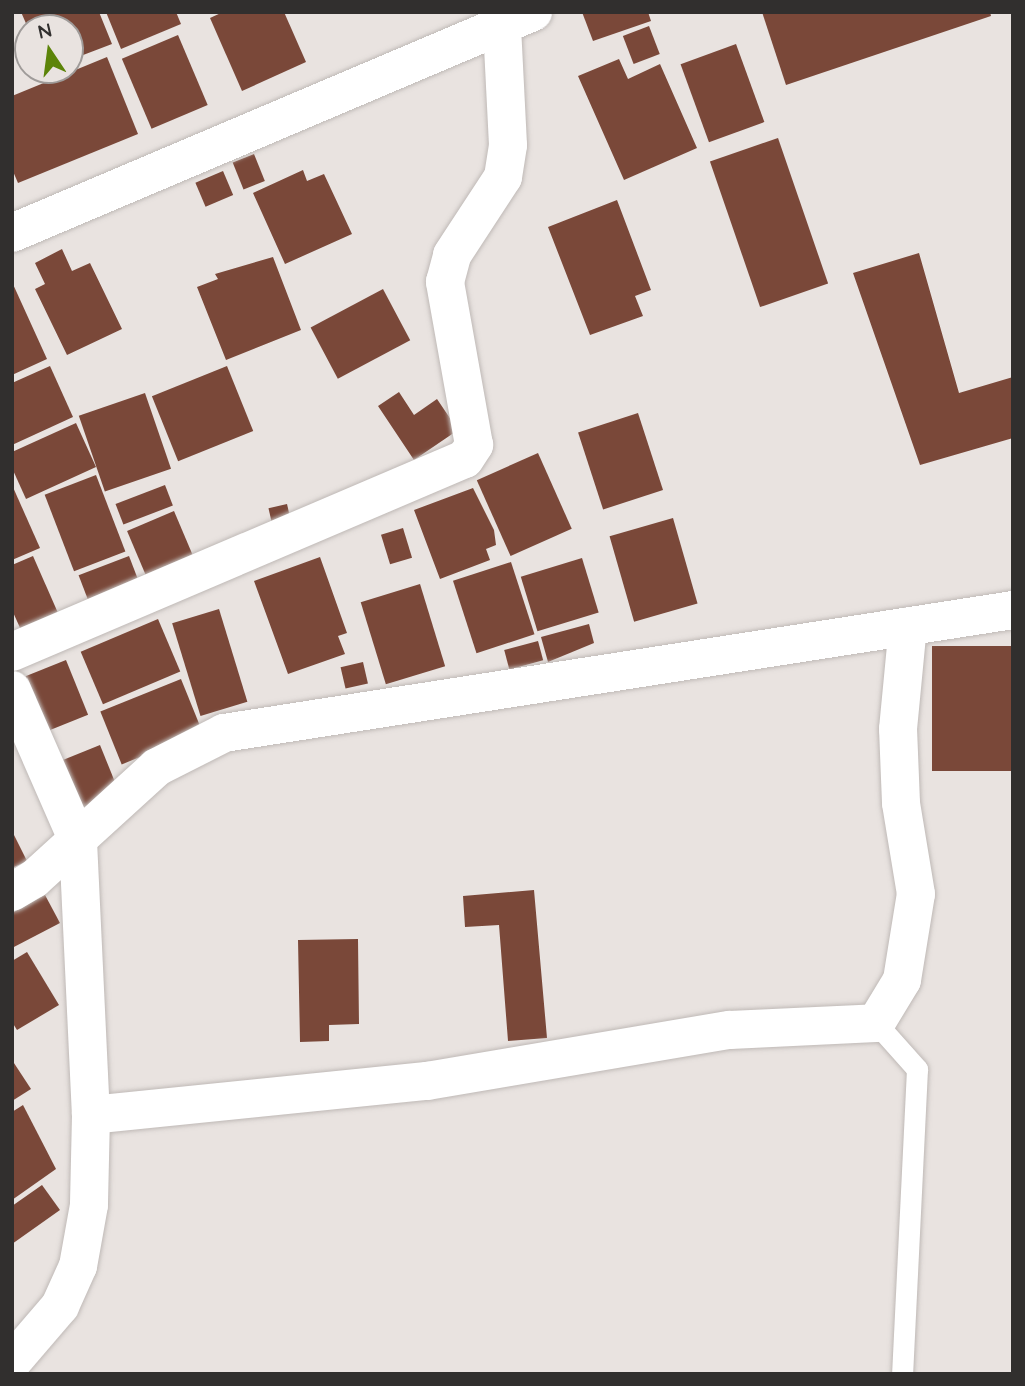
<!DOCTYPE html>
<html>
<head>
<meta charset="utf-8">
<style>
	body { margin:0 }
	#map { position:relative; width:1025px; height:1386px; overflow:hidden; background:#e9e3e0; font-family:Quicksand,sans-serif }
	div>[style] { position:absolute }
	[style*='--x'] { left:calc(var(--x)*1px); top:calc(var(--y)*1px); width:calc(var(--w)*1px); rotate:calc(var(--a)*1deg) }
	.building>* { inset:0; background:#7a4839; transform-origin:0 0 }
	.roads { filter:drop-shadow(0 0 2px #bfb9b6) drop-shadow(0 0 2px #bfb9b6) }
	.lane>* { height:21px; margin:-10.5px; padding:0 10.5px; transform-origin:10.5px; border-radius:10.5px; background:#fff }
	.street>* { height:38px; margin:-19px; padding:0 19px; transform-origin:19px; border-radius:19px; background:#fff }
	span { translate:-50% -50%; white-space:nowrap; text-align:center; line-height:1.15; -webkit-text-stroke:7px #e9e3e0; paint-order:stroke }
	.frame { position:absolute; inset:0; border:14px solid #312f2e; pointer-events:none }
	.north { position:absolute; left:14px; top:14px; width:70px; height:70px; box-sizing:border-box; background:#e9e3e0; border:2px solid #9f9b99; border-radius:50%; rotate:347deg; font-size:19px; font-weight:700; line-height:28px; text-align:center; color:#312f2e }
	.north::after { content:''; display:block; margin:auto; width:24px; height:32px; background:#5c8409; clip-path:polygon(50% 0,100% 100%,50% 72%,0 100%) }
</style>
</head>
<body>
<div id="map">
	<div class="building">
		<div style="clip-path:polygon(21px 12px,99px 12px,112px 44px,70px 60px,70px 28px,28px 28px)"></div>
		<div style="clip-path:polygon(106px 12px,176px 12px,181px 24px,121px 49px)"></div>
		<div style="clip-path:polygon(223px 12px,284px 12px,306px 62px,242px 91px,210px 18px)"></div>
		<div style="clip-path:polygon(582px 12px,648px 12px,651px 21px,593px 41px)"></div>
		<div style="clip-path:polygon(762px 12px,990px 12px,991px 16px,786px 85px)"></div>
		<div style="left:649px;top:26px;width:30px;height:28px;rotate:69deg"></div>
		<div style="left:178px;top:35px;width:76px;height:61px;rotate:67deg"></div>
		<div style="left:736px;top:44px;width:83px;height:59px;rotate:70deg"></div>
		<div style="clip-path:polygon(107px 57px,138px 134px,18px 183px,12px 169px,12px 96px)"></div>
		<div style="clip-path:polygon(619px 59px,628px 79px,660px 64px,697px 148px,624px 180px,578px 76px)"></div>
		<div style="left:778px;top:138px;width:154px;height:72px;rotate:71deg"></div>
		<div style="left:254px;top:154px;width:29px;height:23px;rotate:68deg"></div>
		<div style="clip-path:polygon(303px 170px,307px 181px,324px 174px,352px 234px,285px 264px,253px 193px)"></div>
		<div style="left:223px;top:171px;width:26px;height:30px;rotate:67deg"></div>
		<div style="clip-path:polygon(617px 200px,651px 290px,635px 296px,643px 316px,590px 335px,548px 227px)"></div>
		<div style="clip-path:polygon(62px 249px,72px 271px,90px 263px,122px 329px,67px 355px,35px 289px,45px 284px,35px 263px)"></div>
		<div style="clip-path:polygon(919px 253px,959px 393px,1013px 377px,1013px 438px,920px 465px,853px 273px)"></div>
		<div style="clip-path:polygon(273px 257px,301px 330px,226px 360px,197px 287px,218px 279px,215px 274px)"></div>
		<div style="clip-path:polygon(12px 282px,47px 359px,12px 375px)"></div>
		<div style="left:383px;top:289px;width:58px;height:82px;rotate:62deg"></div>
		<div style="clip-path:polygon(50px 366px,73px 417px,12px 445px,12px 383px)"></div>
		<div style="left:227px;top:366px;width:70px;height:81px;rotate:68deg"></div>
		<div style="clip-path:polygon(399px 392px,414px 415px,437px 399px,458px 430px,414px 460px,378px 406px)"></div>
		<div style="left:145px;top:393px;width:80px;height:70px;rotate:71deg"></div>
		<div style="left:638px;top:413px;width:81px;height:63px;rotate:72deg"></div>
		<div style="clip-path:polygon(76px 423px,96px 467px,26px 499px,12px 468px,12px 452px)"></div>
		<div style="left:538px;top:453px;width:83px;height:67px;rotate:66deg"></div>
		<div style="left:96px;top:475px;width:82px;height:55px;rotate:69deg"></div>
		<div style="clip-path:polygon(12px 485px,40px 548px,12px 560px)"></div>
		<div style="left:165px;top:485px;width:22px;height:53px;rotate:69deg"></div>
		<div style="clip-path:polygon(473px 488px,494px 530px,496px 545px,486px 549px,490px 560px,440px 579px,414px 510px)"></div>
		<div style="left:287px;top:504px;width:13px;height:19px;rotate:77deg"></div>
		<div style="left:174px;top:511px;width:54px;height:51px;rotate:67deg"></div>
		<div style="left:673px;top:518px;width:89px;height:66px;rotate:74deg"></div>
		<div style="left:403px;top:528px;width:31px;height:23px;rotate:73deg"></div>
		<div style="clip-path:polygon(33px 556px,58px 613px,21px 630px,12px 610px,12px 565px)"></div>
		<div style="left:129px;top:556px;width:34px;height:54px;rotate:69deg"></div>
		<div style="clip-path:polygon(320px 557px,347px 633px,338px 636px,345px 654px,288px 674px,254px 581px)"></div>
		<div style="left:582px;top:558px;width:57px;height:64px;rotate:73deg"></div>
		<div style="left:511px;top:562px;width:76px;height:61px;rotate:72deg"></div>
		<div style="left:420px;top:584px;width:86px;height:62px;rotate:73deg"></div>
		<div style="left:219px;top:609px;width:97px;height:49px;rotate:73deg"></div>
		<div style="left:158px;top:619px;width:57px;height:84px;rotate:67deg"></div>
		<div style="clip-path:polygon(589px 624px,594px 643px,548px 662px,541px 637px)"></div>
		<div style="left:538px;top:641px;width:20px;height:35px;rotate:75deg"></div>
		<div style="left:1013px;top:646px;width:125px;height:81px;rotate:90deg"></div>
		<div style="left:66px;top:660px;width:59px;height:51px;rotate:68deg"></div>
		<div style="left:363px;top:662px;width:22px;height:23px;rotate:77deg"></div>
		<div style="left:181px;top:679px;width:57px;height:87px;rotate:68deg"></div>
		<div style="left:100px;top:745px;width:58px;height:48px;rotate:68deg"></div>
		<div style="clip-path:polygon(12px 831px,27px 861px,12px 868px)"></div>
		<div style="clip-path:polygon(534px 890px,547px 1038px,508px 1041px,499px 925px,465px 927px,463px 896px)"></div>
		<div style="clip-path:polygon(45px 895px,60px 923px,12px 948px,12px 913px)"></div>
		<div style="clip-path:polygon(358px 939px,359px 1024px,329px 1025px,329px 1041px,300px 1042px,298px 940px)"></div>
		<div style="clip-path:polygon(27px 952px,59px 1005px,17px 1030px,12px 1022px,12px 961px)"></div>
		<div style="clip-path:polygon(12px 1060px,31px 1089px,12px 1101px)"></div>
		<div style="clip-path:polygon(23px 1105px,56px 1169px,12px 1200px,12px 1112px)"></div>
		<div style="clip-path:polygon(42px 1185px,60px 1210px,12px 1244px,12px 1206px)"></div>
	</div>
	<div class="roads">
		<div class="lane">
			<div style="--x:876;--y:1023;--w:62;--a:48.3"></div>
			<div style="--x:917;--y:1069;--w:305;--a:92.8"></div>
		</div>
		<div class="street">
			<div style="--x:12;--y:233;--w:566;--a:-22.99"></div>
			<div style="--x:12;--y:652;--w:492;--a:-23.1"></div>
			<div style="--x:465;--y:459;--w:17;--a:-57"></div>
			<div style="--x:474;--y:445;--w:166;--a:-100.1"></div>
			<div style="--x:445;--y:282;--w:28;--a:-75"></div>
			<div style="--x:452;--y:255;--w:93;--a:-56.8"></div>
			<div style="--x:503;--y:177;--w:32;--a:-81"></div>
			<div style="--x:508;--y:145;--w:119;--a:-92.9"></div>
			<div style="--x:12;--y:690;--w:165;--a:66.4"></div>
			<div style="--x:78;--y:841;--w:274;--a:87.3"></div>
			<div style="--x:91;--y:1115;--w:90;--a:91.3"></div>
			<div style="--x:89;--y:1205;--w:62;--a:100.2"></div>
			<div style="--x:78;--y:1266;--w:44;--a:114.2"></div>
			<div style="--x:60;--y:1306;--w:74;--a:130.6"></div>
			<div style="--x:12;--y:892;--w:26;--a:-31"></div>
			<div style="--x:34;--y:879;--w:166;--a:-42.3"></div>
			<div style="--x:157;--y:767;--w:75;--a:-26.9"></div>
			<div style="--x:224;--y:733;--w:799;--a:-8.86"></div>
			<div style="--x:91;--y:1115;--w:338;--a:-5.8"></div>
			<div style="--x:427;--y:1081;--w:307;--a:-9.6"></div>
			<div style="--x:730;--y:1030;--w:146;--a:-2.7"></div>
			<div style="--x:876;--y:1023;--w:50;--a:-58.8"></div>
			<div style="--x:902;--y:980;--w:87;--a:-80.8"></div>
			<div style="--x:916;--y:894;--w:92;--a:-99.4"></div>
			<div style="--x:901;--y:803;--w:74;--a:-92.3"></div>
			<div style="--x:898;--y:729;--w:103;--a:-84.5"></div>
		</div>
	</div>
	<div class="frame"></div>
	<div class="north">N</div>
</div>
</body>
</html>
